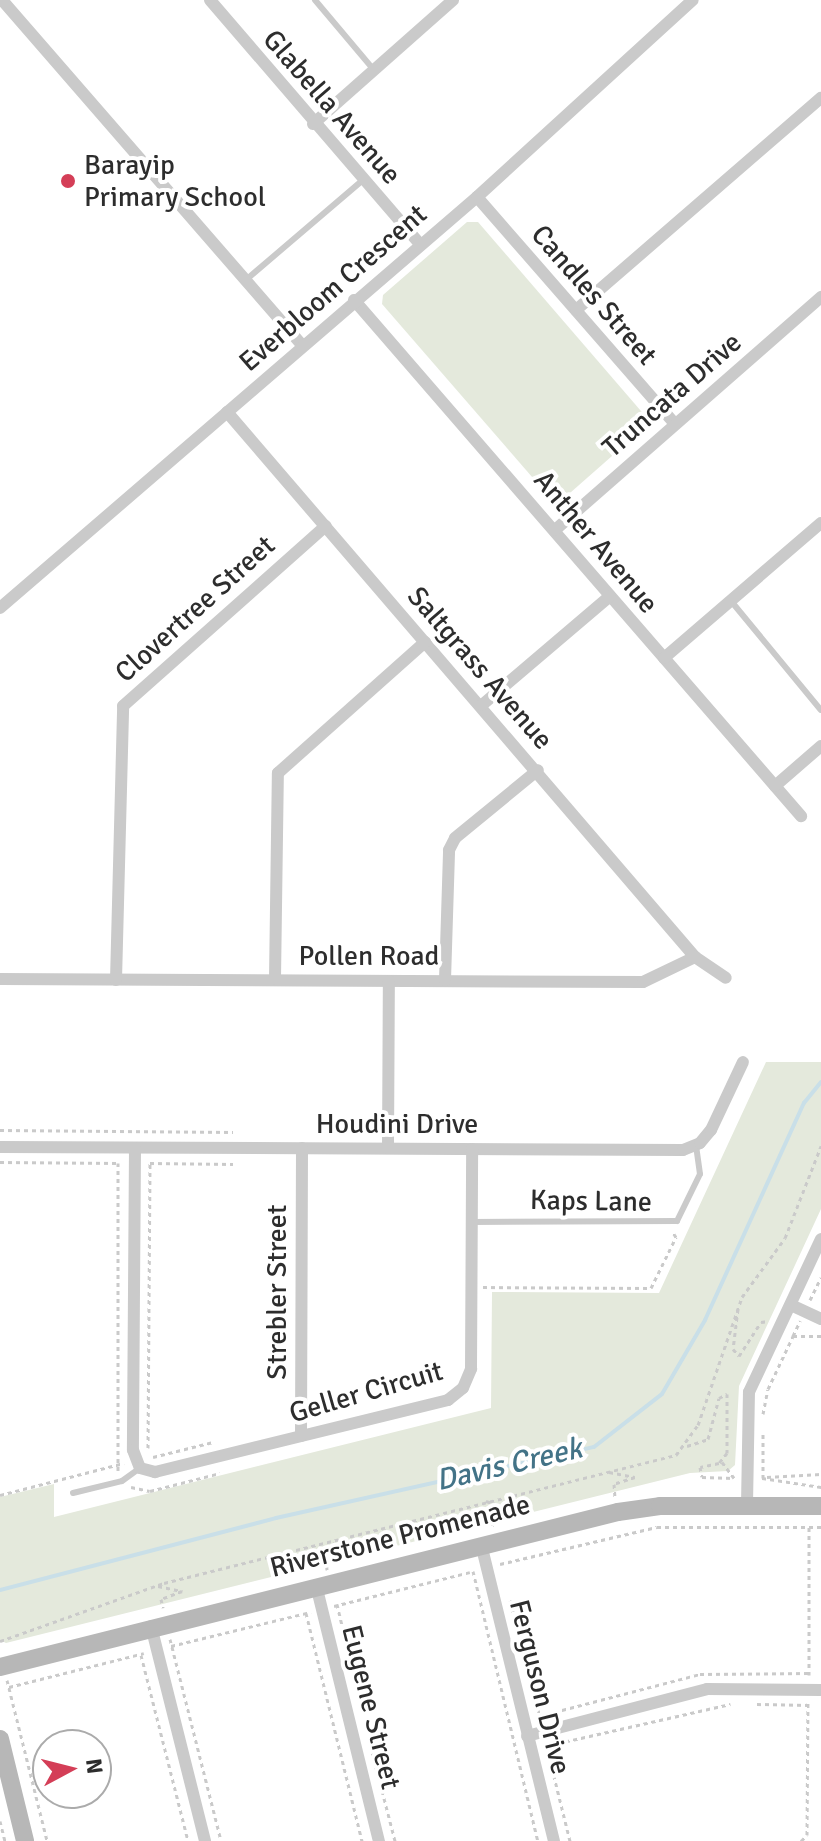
<!DOCTYPE html>
<html>
<head>
<meta charset="utf-8">
<style>
	body { margin:0 }
	#map { position:relative; width:821px; height:1841px; overflow:hidden; background:#fff; font-family:Signika,sans-serif }
	div>[style] { position:absolute }
	[style*='--x'] { left:calc(var(--x)*1px); top:calc(var(--y)*1px); width:calc(var(--w)*1px); rotate:calc(var(--a)*1deg) }
	.green>* { inset:0; background:#e4e9dc }
	.stream>* { height:4px; margin:-2px; padding:0 2px; transform-origin:2px; border-radius:2px; background:#c9dfe8 }
	.path>* { height:3px; margin-top:-1.5px; transform-origin:0; background:repeating-linear-gradient(90deg,#cacaca 0 4px,transparent 0 8px) }
	.lane>* { height:6px; margin:-3px; padding:0 3px; transform-origin:3px; border-radius:3px; background:#cacaca }
	.street>* { height:12px; margin:-6px; padding:0 6px; transform-origin:6px; border-radius:6px; background:#cacaca }
	.secondary>* { height:18px; margin:-9px; padding:0 9px; transform-origin:9px; border-radius:9px; background:#b7b7b7 }
	.dots>* { width:22px; height:22px; translate:-50% -50%; box-sizing:border-box; border:4px solid #fff; border-radius:50% }
	span { translate:-50% -50%; white-space:nowrap; text-align:center; line-height:1.15; -webkit-text-stroke:8px #fff; paint-order:stroke }
	.street-label { font-size:28px; color:#2d2d2d }
	.poi-label { font-size:28px; color:#2d2d2d }
	.left { translate:0 -50%; text-align:left }
	.water-label { font-size:30px; color:#437387; font-style:italic }
	.north { position:absolute; left:32px; top:1729px; width:80px; height:80px; box-sizing:border-box; background:#fff; border:2px solid #ababab; border-radius:50%; rotate:83deg; font-size:22px; font-weight:700; line-height:32px; text-align:center; color:#2d2d2d }
	.north::after { content:''; display:block; margin:auto; width:28px; height:36px; background:#d43e57; clip-path:polygon(50% 0,100% 100%,50% 72%,0 100%) }
</style>
</head>
<body>
<div id="map">
	<div class="green">
		<div style="clip-path:polygon(467px 222px,478px 222px,647px 418px,645px 427px,562px 500px,552px 500px,382px 304px,383px 295px)"></div>
		<div style="clip-path:polygon(766px 1062px,821px 1062px,821px 1209px,739px 1386px,735px 1465px,728px 1471px,690px 1473px,6px 1643px,0 1640px,0 1497px,54px 1484px,54px 1517px,491px 1408px,492px 1292px,659px 1293px)"></div>
	</div>
	<div class="stream">
		<div style="--x:0;--y:1590;--w:285;--a:-14.6"></div>
		<div style="--x:276;--y:1518;--w:326;--a:-12.6"></div>
		<div style="--x:594;--y:1447;--w:86;--a:-37.9"></div>
		<div style="--x:662;--y:1394;--w:86;--a:-59.8"></div>
		<div style="--x:705;--y:1320;--w:239;--a:-65.5"></div>
		<div style="--x:804;--y:1103;--w:27;--a:-51"></div>
	</div>
	<div class="path">
		<div style="--x:0;--y:1130;--w:233;--a:0.5"></div>
		<div style="--x:0;--y:1162;--w:118;--a:0.5"></div>
		<div style="--x:118;--y:1163;--w:310;--a:90"></div>
		<div style="--x:483;--y:1287;--w:168;--a:0.3"></div>
		<div style="--x:651;--y:1288;--w:57;--a:-63.9"></div>
		<div style="--x:676;--y:1237;--w:7;--a:-124"></div>
		<div style="--x:810;--y:1300;--w:25;--a:-64"></div>
		<div style="--x:738;--y:1309;--w:40;--a:97.1"></div>
		<div style="--x:733;--y:1349;--w:9;--a:49"></div>
		<div style="--x:739;--y:1356;--w:40;--a:-57.1"></div>
		<div style="--x:761;--y:1322;--w:8;--a:-7"></div>
		<div style="--x:793;--y:1336;--w:17;--a:-65"></div>
		<div style="--x:763;--y:1414;--w:25;--a:-79"></div>
		<div style="--x:768;--y:1389;--w:59;--a:-64.7"></div>
		<div style="--x:793;--y:1336;--w:28;--a:0"></div>
		<div style="--x:687;--y:1446;--w:22;--a:-18"></div>
		<div style="--x:708;--y:1439;--w:42;--a:-75"></div>
		<div style="--x:719;--y:1398;--w:9;--a:-27"></div>
		<div style="--x:727;--y:1394;--w:59;--a:90"></div>
		<div style="--x:727;--y:1453;--w:13;--a:129"></div>
		<div style="--x:719;--y:1463;--w:19;--a:168"></div>
		<div style="--x:700;--y:1467;--w:10;--a:79"></div>
		<div style="--x:702;--y:1477;--w:32;--a:2"></div>
		<div style="--x:148;--y:1448;--w:285;--a:-89.6"></div>
		<div style="--x:150;--y:1163;--w:83;--a:0.7"></div>
		<div style="--x:153;--y:1457;--w:62;--a:-14"></div>
		<div style="--x:722;--y:1462;--w:20;--a:53"></div>
		<div style="--x:609;--y:1472;--w:26;--a:11"></div>
		<div style="--x:635;--y:1477;--w:22;--a:162"></div>
		<div style="--x:614;--y:1484;--w:13;--a:86"></div>
		<div style="--x:767;--y:1477;--w:54;--a:-3.2"></div>
		<div style="--x:762;--y:1478;--w:60;--a:8.7"></div>
		<div style="--x:763;--y:1478;--w:44;--a:-90"></div>
		<div style="--x:131;--y:1487;--w:19;--a:12"></div>
		<div style="--x:150;--y:1491;--w:72;--a:-14.4"></div>
		<div style="--x:0;--y:1495;--w:128;--a:-14.5"></div>
		<div style="--x:486;--y:1501;--w:23;--a:18"></div>
		<div style="--x:508;--y:1508;--w:15;--a:157"></div>
		<div style="--x:494;--y:1514;--w:13;--a:99"></div>
		<div style="--x:500;--y:1564;--w:161;--a:-13.3"></div>
		<div style="--x:657;--y:1527;--w:164;--a:0"></div>
		<div style="--x:327;--y:1570;--w:14;--a:-94"></div>
		<div style="--x:326;--y:1556;--w:20;--a:-11"></div>
		<div style="--x:346;--y:1552;--w:16;--a:-142"></div>
		<div style="--x:473;--y:1571;--w:278;--a:76.5"></div>
		<div style="--x:158;--y:1586;--w:25;--a:12"></div>
		<div style="--x:182;--y:1591;--w:22;--a:159"></div>
		<div style="--x:161;--y:1599;--w:9;--a:77"></div>
		<div style="--x:510;--y:1600;--w:125;--a:75.6"></div>
		<div style="--x:337;--y:1604;--w:52;--a:76.8"></div>
		<div style="--x:334;--y:1606;--w:140;--a:-14"></div>
		<div style="--x:306;--y:1613;--w:235;--a:76.2"></div>
		<div style="--x:170;--y:1639;--w:208;--a:75.8"></div>
		<div style="--x:0;--y:1641;--w:174;--a:-19.5"></div>
		<div style="--x:164;--y:1583;--w:528;--a:-14.04"></div>
		<div style="--x:676;--y:1455;--w:37;--a:-54"></div>
		<div style="--x:698;--y:1425;--w:135;--a:-71"></div>
		<div style="--x:742;--y:1297;--w:73;--a:-53.9"></div>
		<div style="--x:785;--y:1238;--w:99;--a:-68.6"></div>
		<div style="--x:171;--y:1646;--w:144;--a:-13.7"></div>
		<div style="--x:141;--y:1655;--w:192;--a:75.8"></div>
		<div style="--x:809;--y:1675;--w:148;--a:-90"></div>
		<div style="--x:7;--y:1680;--w:166;--a:76"></div>
		<div style="--x:9;--y:1687;--w:139;--a:-14.1"></div>
		<div style="--x:757;--y:1704;--w:51;--a:1.1"></div>
		<div style="--x:539;--y:1716;--w:166;--a:-14.6"></div>
		<div style="--x:700;--y:1674;--w:109;--a:-0.5"></div>
		<div style="--x:370;--y:1744;--w:100;--a:75.5"></div>
		<div style="--x:546;--y:1744;--w:100;--a:76.1"></div>
		<div style="--x:550;--y:1745;--w:185;--a:-12.8"></div>
		<div style="--x:0;--y:1821;--w:21;--a:76"></div>
		<div style="--x:801;--y:1841;--w:8;--a:-45"></div>
		<div style="--x:807;--y:1835;--w:132;--a:-89.6"></div>
	</div>
	<div class="lane">
		<div style="--x:315;--y:0;--w:92;--a:49.9"></div>
		<div style="--x:247;--y:279;--w:153;--a:-40.5"></div>
		<div style="--x:731;--y:601;--w:141;--a:50.5"></div>
		<div style="--x:471;--y:1222;--w:206;--a:-0.3"></div>
		<div style="--x:677;--y:1221;--w:52;--a:-63.9"></div>
		<div style="--x:700;--y:1174;--w:28;--a:-98"></div>
		<div style="--x:73;--y:1493;--w:50;--a:-13.8"></div>
		<div style="--x:122;--y:1481;--w:22;--a:-36"></div>
	</div>
	<div class="street">
		<div style="--x:2;--y:0;--w:457;--a:49"></div>
		<div style="--x:210;--y:0;--w:322;--a:49.3"></div>
		<div style="--x:313;--y:124;--w:187;--a:-41.5"></div>
		<div style="--x:477;--y:197;--w:301;--a:48.9"></div>
		<div style="--x:354;--y:300;--w:683;--a:49.1"></div>
		<div style="--x:576;--y:310;--w:324;--a:-40.9"></div>
		<div style="--x:227;--y:412;--w:718;--a:49.35"></div>
		<div style="--x:555;--y:530;--w:354;--a:-41.2"></div>
		<div style="--x:0;--y:608;--w:630;--a:-40.75"></div>
		<div style="--x:477;--y:197;--w:292;--a:-42.4"></div>
		<div style="--x:664;--y:658;--w:207;--a:-40.7"></div>
		<div style="--x:482;--y:705;--w:168;--a:-40.4"></div>
		<div style="--x:775;--y:786;--w:61;--a:-41"></div>
		<div style="--x:0;--y:979;--w:643;--a:0.27"></div>
		<div style="--x:643;--y:982;--w:58;--a:-25.7"></div>
		<div style="--x:695;--y:957;--w:37;--a:34"></div>
		<div style="--x:275;--y:979;--w:206;--a:-89.2"></div>
		<div style="--x:278;--y:773;--w:197;--a:-41.7"></div>
		<div style="--x:116;--y:980;--w:274;--a:-88.5"></div>
		<div style="--x:123;--y:706;--w:271;--a:-41.6"></div>
		<div style="--x:445;--y:980;--w:130;--a:-88.2"></div>
		<div style="--x:449;--y:850;--w:13;--a:-63"></div>
		<div style="--x:455;--y:838;--w:107;--a:-39.3"></div>
		<div style="--x:0;--y:1147;--w:683;--a:0.25"></div>
		<div style="--x:683;--y:1150;--w:18;--a:-22"></div>
		<div style="--x:700;--y:1143;--w:17;--a:-50"></div>
		<div style="--x:711;--y:1130;--w:75;--a:-64.8"></div>
		<div style="--x:135;--y:1148;--w:302;--a:90.4"></div>
		<div style="--x:133;--y:1450;--w:19;--a:69"></div>
		<div style="--x:140;--y:1468;--w:16;--a:15"></div>
		<div style="--x:155;--y:1472;--w:302;--a:-13.8"></div>
		<div style="--x:448;--y:1400;--w:19;--a:-39"></div>
		<div style="--x:463;--y:1388;--w:21;--a:-67"></div>
		<div style="--x:471;--y:1369;--w:220;--a:-89.7"></div>
		<div style="--x:388;--y:1148;--w:167;--a:-89.7"></div>
		<div style="--x:791;--y:1305;--w:33;--a:25"></div>
		<div style="--x:301;--y:1436;--w:288;--a:-89.8"></div>
		<div style="--x:747;--y:1505;--w:113;--a:-89"></div>
		<div style="--x:749;--y:1392;--w:169;--a:-64.8"></div>
		<div style="--x:481;--y:1544;--w:306;--a:76.2"></div>
		<div style="--x:316;--y:1585;--w:264;--a:76.2"></div>
		<div style="--x:151;--y:1626;--w:222;--a:75.9"></div>
		<div style="--x:527;--y:1736;--w:186;--a:-14.6"></div>
		<div style="--x:707;--y:1689;--w:114;--a:0.5"></div>
	</div>
	<div class="secondary">
		<div style="--x:0;--y:1667;--w:637;--a:-14.08"></div>
		<div style="--x:618;--y:1512;--w:42;--a:-8.1"></div>
		<div style="--x:660;--y:1506;--w:161;--a:0"></div>
		<div style="--x:0;--y:1739;--w:105;--a:76.2"></div>
	</div>
	<div class="dots">
		<div style="left:68px;top:181px;background:#d43e57"></div>
	</div>
	<div class="street-label">
		<span style="left:332px;top:107px;rotate:49deg">Glabella Avenue</span>
		<span style="left:333px;top:288px;rotate:-41deg">Everbloom Crescent</span>
		<span style="left:594px;top:295px;rotate:49deg">Candles Street</span>
		<span style="left:672px;top:395px;rotate:-41deg">Truncata Drive</span>
		<span style="left:596px;top:542px;rotate:50deg">Anther Avenue</span>
		<span style="left:195px;top:609px;rotate:-42deg">Clovertree Street</span>
		<span style="left:480px;top:668px;rotate:49deg">Saltgrass Avenue</span>
		<span style="left:369px;top:956px">Pollen Road</span>
		<span style="left:397px;top:1124px">Houdini Drive</span>
		<span style="left:591px;top:1201px;rotate:1deg">Kaps Lane</span>
		<span style="left:277px;top:1292px;rotate:-90deg">Strebler Street</span>
		<span style="left:366px;top:1392px;rotate:-16deg">Geller Circuit</span>
		<span style="left:400px;top:1536px;rotate:-14deg">Riverstone Promenade</span>
		<span style="left:540px;top:1687px;rotate:76deg">Ferguson Drive</span>
		<span style="left:371px;top:1707px;rotate:76deg">Eugene Street</span>
	</div>
	<div class="poi-label">
		<span class="left" style="left:84px;top:181px">Barayip<br>Primary School</span>
	</div>
	<div class="water-label">
		<span style="left:509px;top:1465px;rotate:-13deg">Davis Creek</span>
	</div>
	<div class="north">N</div>
</div>
</body>
</html>
